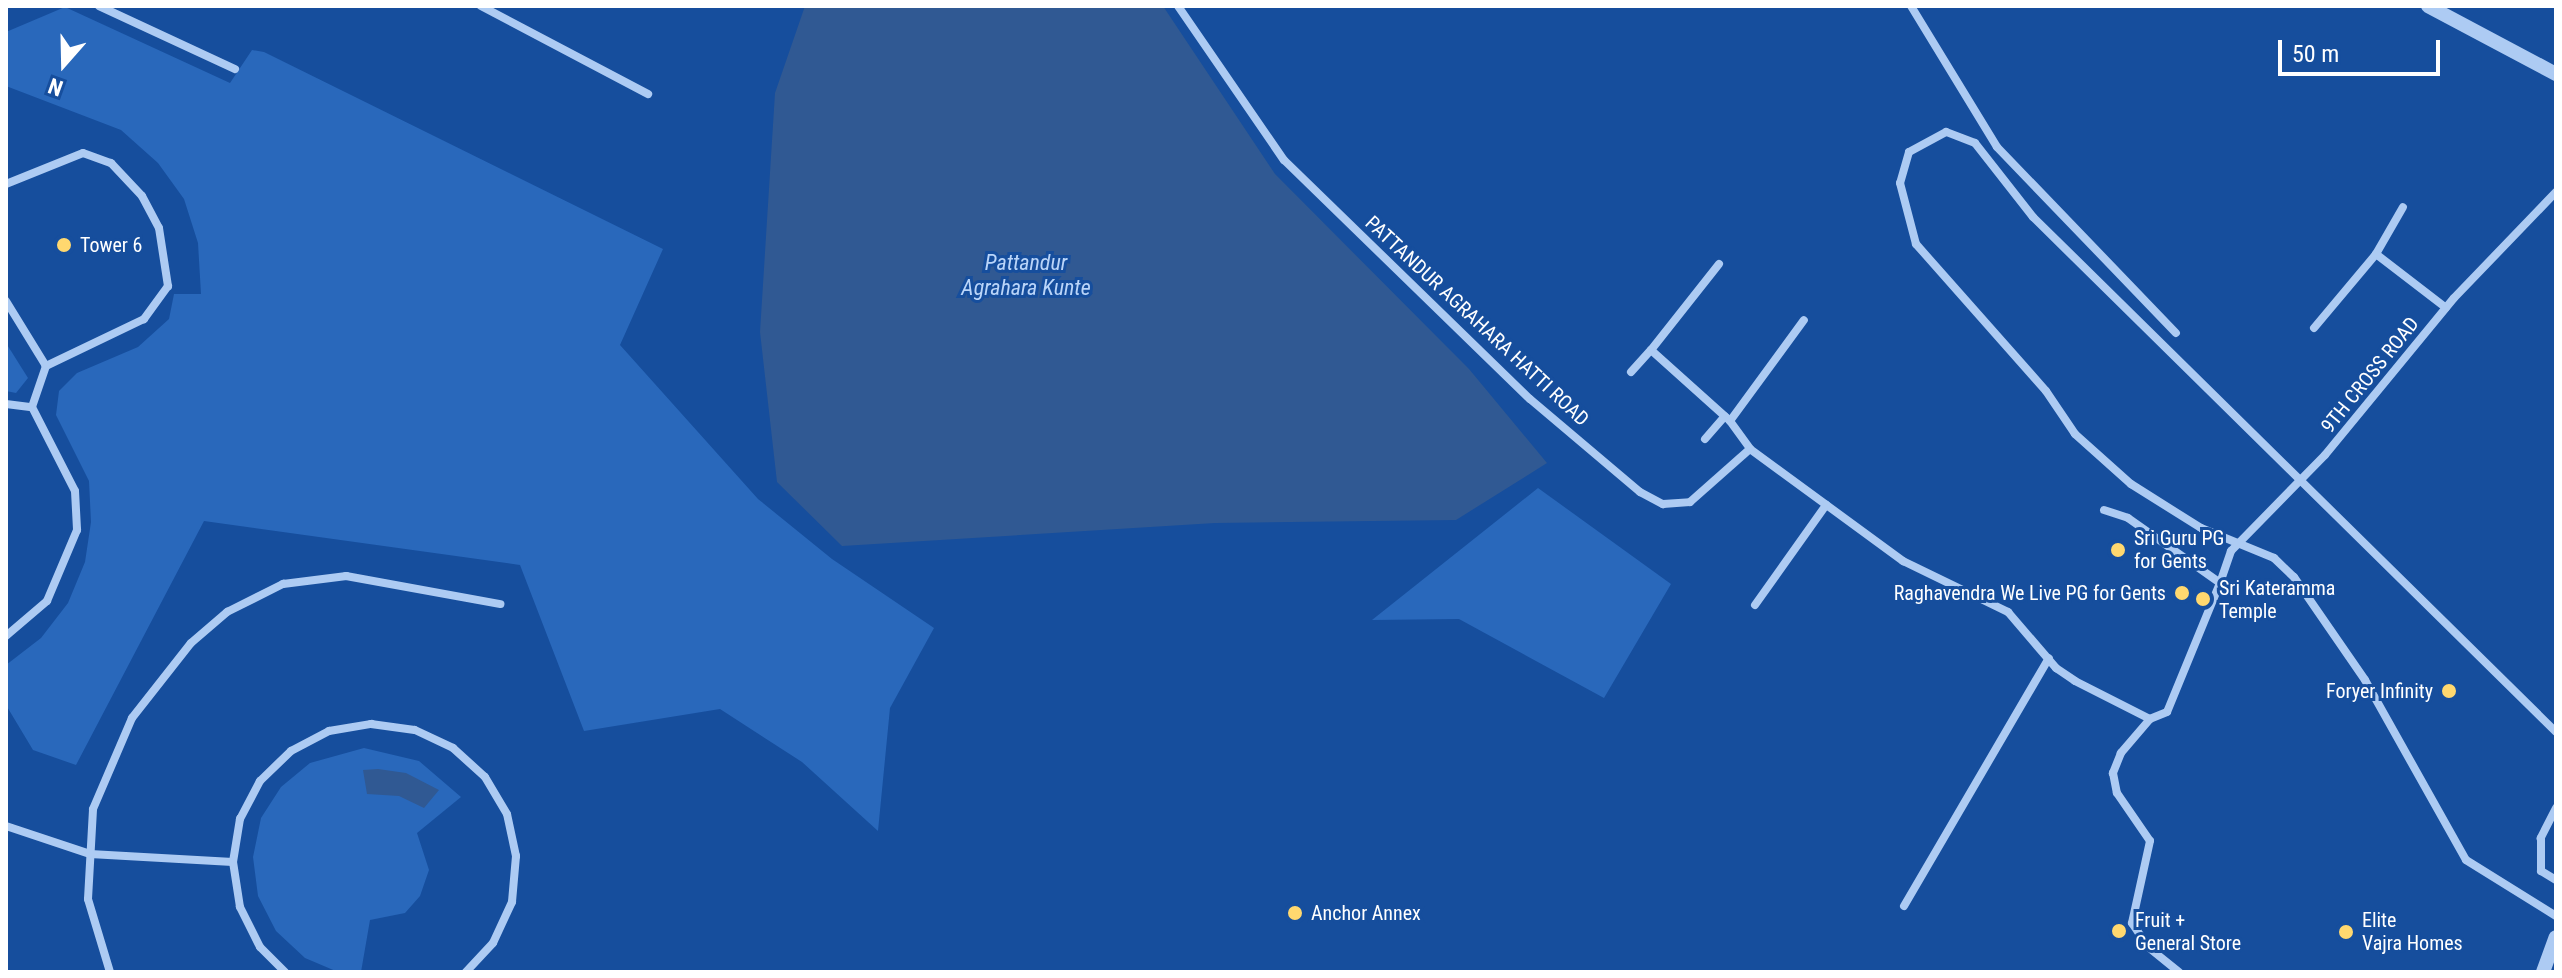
<!DOCTYPE html>
<html>
<head>
<meta charset="utf-8">
<style>
	body { margin:0 }
	#map { position:relative; width:2562px; height:978px; overflow:hidden; background:#164e9d; font-family:"Roboto Condensed",sans-serif }
	div>[style] { position:absolute }
	[style*='--x'] { left:calc(var(--x)*1px); top:calc(var(--y)*1px); width:calc(var(--w)*1px); rotate:calc(var(--a)*1deg) }
	.green>* { inset:0; background:#2968bb }
	.water>* { inset:0; background:#305993 }
	.minor>* { height:8px; margin:-4px; padding:0 4px; transform-origin:4px; border-radius:4px; background:#adcbf3 }
	.tertiary>* { height:14px; margin:-7px; padding:0 7px; transform-origin:7px; border-radius:7px; background:#adcbf3 }
	.dots>* { width:22px; height:22px; translate:-50% -50%; box-sizing:border-box; border:4px solid #164e9d; border-radius:50% }
	span { translate:-50% -50%; white-space:nowrap; text-align:center; line-height:1.15; -webkit-text-stroke:6px #164e9d; paint-order:stroke }
	.poi-label { font-size:20px; color:#fff }
	.left { translate:0 -50%; text-align:left }
	.right { translate:-100% -50%; text-align:right }
	.street-label { font-size:20px; color:#fff }
	.water-label { font-size:22px; color:#bad5f9; font-style:italic }
	.frame { position:absolute; inset:0; border:8px solid #fff; pointer-events:none }
	.north { position:absolute; left:24px; top:24px; width:80px; height:80px; -webkit-text-stroke:6px #164e9d; paint-order:stroke; rotate:200deg; font-size:22px; font-weight:700; line-height:32px; text-align:center; color:#fff }
	.north::after { content:''; display:block; margin:auto; width:28px; height:36px; background:#fff; clip-path:polygon(50% 0,100% 100%,50% 72%,0 100%) }
	.scale { position:absolute; left:2278px; top:40px; width:162px; height:36px; box-sizing:border-box; border:4px solid #fff; border-top:0; padding-left:10px; font-size:24px; line-height:28px; white-space:nowrap; color:#fff; -webkit-text-stroke:6px #164e9d; paint-order:stroke }
</style>
</head>
<body>
<div id="map">
	<div class="green">
		<div style="clip-path:polygon(65px 7px,230px 83px,252px 50px,264px 52px,663px 249px,620px 345px,758px 499px,832px 559px,934px 628px,890px 708px,878px 831px,802px 762px,720px 709px,584px 731px,520px 565px,204px 521px,76px 765px,33px 750px,6px 705px,6px 665px,41px 638px,68px 603px,85px 562px,91px 522px,89px 481px,56px 415px,59px 391px,77px 373px,138px 347px,169px 319px,174px 294px,201px 294px,198px 243px,184px 199px,158px 163px,121px 130px,6px 86px,6px 32px)"></div>
		<div style="clip-path:polygon(6px 343px,28px 378px,16px 393px,6px 391px)"></div>
		<div style="clip-path:polygon(1538px 488px,1671px 584px,1604px 698px,1459px 619px,1372px 620px)"></div>
		<div style="clip-path:polygon(364px 748px,419px 761px,461px 797px,417px 833px,429px 870px,420px 896px,405px 913px,370px 920px,361px 972px,338px 972px,305px 958px,276px 931px,258px 896px,253px 857px,261px 818px,281px 787px,310px 763px)"></div>
	</div>
	<div class="water">
		<div style="clip-path:polygon(805px 6px,1163px 6px,1275px 174px,1469px 369px,1547px 463px,1456px 520px,1215px 523px,842px 546px,777px 482px,760px 332px,775px 93px)"></div>
		<div style="clip-path:polygon(378px 769px,406px 773px,439px 790px,424px 808px,399px 796px,367px 794px,363px 770px)"></div>
	</div>
	<div class="minor">
		<div style="--x:99;--y:6;--w:150;--a:24.9"></div>
		<div style="--x:481;--y:6;--w:189;--a:27.8"></div>
		<div style="--x:1178;--y:6;--w:187;--a:55.5"></div>
		<div style="--x:1284;--y:160;--w:343;--a:44.2"></div>
		<div style="--x:1530;--y:399;--w:144;--a:40.2"></div>
		<div style="--x:1640;--y:492;--w:26;--a:28"></div>
		<div style="--x:1663;--y:504;--w:27;--a:-4"></div>
		<div style="--x:1690;--y:502;--w:80;--a:-41.5"></div>
		<div style="--x:1750;--y:449;--w:190;--a:36.2"></div>
		<div style="--x:1903;--y:561;--w:117;--a:25.9"></div>
		<div style="--x:2008;--y:612;--w:74;--a:49.4"></div>
		<div style="--x:2056;--y:668;--w:23;--a:34"></div>
		<div style="--x:2075;--y:681;--w:84;--a:26.9"></div>
		<div style="--x:1911;--y:6;--w:165;--a:58.6"></div>
		<div style="--x:1997;--y:147;--w:258;--a:46.1"></div>
		<div style="--x:6;--y:184;--w:83;--a:-21.9"></div>
		<div style="--x:83;--y:153;--w:30;--a:20"></div>
		<div style="--x:111;--y:163;--w:45;--a:46.8"></div>
		<div style="--x:142;--y:196;--w:36;--a:62"></div>
		<div style="--x:159;--y:228;--w:59;--a:81.2"></div>
		<div style="--x:168;--y:286;--w:41;--a:126"></div>
		<div style="--x:144;--y:319;--w:109;--a:154.4"></div>
		<div style="--x:46;--y:366;--w:43;--a:108.9"></div>
		<div style="--x:32;--y:407;--w:94;--a:62.9"></div>
		<div style="--x:75;--y:491;--w:39;--a:87"></div>
		<div style="--x:77;--y:530;--w:77;--a:112.9"></div>
		<div style="--x:47;--y:601;--w:54;--a:139.5"></div>
		<div style="--x:2376;--y:254;--w:54;--a:-60.1"></div>
		<div style="--x:1719;--y:264;--w:110;--a:128.3"></div>
		<div style="--x:1651;--y:350;--w:106;--a:41.9"></div>
		<div style="--x:1730;--y:421;--w:34;--a:54"></div>
		<div style="--x:6;--y:301;--w:76;--a:58.4"></div>
		<div style="--x:2314;--y:328;--w:97;--a:-50"></div>
		<div style="--x:2376;--y:254;--w:88;--a:37.6"></div>
		<div style="--x:1631;--y:372;--w:30;--a:-48"></div>
		<div style="--x:6;--y:404;--w:26;--a:7"></div>
		<div style="--x:1730;--y:421;--w:125;--a:-53.8"></div>
		<div style="--x:1705;--y:439;--w:30;--a:-49"></div>
		<div style="--x:2104;--y:510;--w:25;--a:18"></div>
		<div style="--x:2128;--y:518;--w:113;--a:35.2"></div>
		<div style="--x:2220;--y:583;--w:139;--a:112.3"></div>
		<div style="--x:2167;--y:712;--w:18;--a:158"></div>
		<div style="--x:2150;--y:719;--w:45;--a:130.5"></div>
		<div style="--x:2121;--y:753;--w:22;--a:112"></div>
		<div style="--x:2113;--y:773;--w:20;--a:79"></div>
		<div style="--x:2117;--y:793;--w:58;--a:55.5"></div>
		<div style="--x:2150;--y:841;--w:84;--a:102.4"></div>
		<div style="--x:2132;--y:923;--w:29;--a:56"></div>
		<div style="--x:2148;--y:947;--w:40;--a:39"></div>
		<div style="--x:2220;--y:583;--w:34;--a:-71"></div>
		<div style="--x:2231;--y:551;--w:134;--a:-45.6"></div>
		<div style="--x:2325;--y:455;--w:203;--a:-50.6"></div>
		<div style="--x:2454;--y:298;--w:147;--a:-46.1"></div>
		<div style="--x:1755;--y:605;--w:123;--a:-54.6"></div>
		<div style="--x:2556;--y:732;--w:734;--a:-135.44"></div>
		<div style="--x:2033;--y:217;--w:94;--a:-128.1"></div>
		<div style="--x:1975;--y:143;--w:31;--a:-159"></div>
		<div style="--x:1946;--y:132;--w:42;--a:151.6"></div>
		<div style="--x:1909;--y:152;--w:32;--a:106"></div>
		<div style="--x:1900;--y:183;--w:63;--a:75.3"></div>
		<div style="--x:1916;--y:244;--w:196;--a:48.5"></div>
		<div style="--x:2046;--y:391;--w:52;--a:56"></div>
		<div style="--x:2075;--y:434;--w:75;--a:41.8"></div>
		<div style="--x:2131;--y:484;--w:83;--a:32.2"></div>
		<div style="--x:2201;--y:528;--w:79;--a:22.3"></div>
		<div style="--x:2274;--y:558;--w:28;--a:44"></div>
		<div style="--x:2294;--y:577;--w:125;--a:55.4"></div>
		<div style="--x:2365;--y:680;--w:206;--a:60.7"></div>
		<div style="--x:2466;--y:860;--w:106;--a:31.9"></div>
		<div style="--x:2556;--y:808;--w:34;--a:117"></div>
		<div style="--x:2541;--y:838;--w:33;--a:90"></div>
		<div style="--x:2541;--y:871;--w:17;--a:31"></div>
		<div style="--x:6;--y:826;--w:89;--a:18.4"></div>
		<div style="--x:90;--y:854;--w:143;--a:3.2"></div>
		<div style="--x:1904;--y:906;--w:287;--a:-59.7"></div>
		<div style="--x:110;--y:972;--w:76;--a:-106.8"></div>
		<div style="--x:88;--y:899;--w:90;--a:-86.8"></div>
		<div style="--x:93;--y:809;--w:99;--a:-66.8"></div>
		<div style="--x:132;--y:718;--w:95;--a:-51.8"></div>
		<div style="--x:191;--y:643;--w:48;--a:-40.7"></div>
		<div style="--x:227;--y:612;--w:63;--a:-26.6"></div>
		<div style="--x:283;--y:584;--w:64;--a:-7.2"></div>
		<div style="--x:346;--y:576;--w:157;--a:10.3"></div>
		<div style="--x:285;--y:972;--w:35;--a:-135"></div>
		<div style="--x:260;--y:947;--w:45;--a:-116.6"></div>
		<div style="--x:240;--y:907;--w:46;--a:-98.8"></div>
		<div style="--x:233;--y:862;--w:44;--a:-80.8"></div>
		<div style="--x:240;--y:819;--w:43;--a:-62.2"></div>
		<div style="--x:260;--y:781;--w:43;--a:-44.1"></div>
		<div style="--x:291;--y:751;--w:43;--a:-27.8"></div>
		<div style="--x:329;--y:731;--w:43;--a:-9.5"></div>
		<div style="--x:371;--y:724;--w:44;--a:7.8"></div>
		<div style="--x:415;--y:730;--w:42;--a:25.3"></div>
		<div style="--x:453;--y:748;--w:43;--a:42.2"></div>
		<div style="--x:485;--y:777;--w:43;--a:59.3"></div>
		<div style="--x:507;--y:814;--w:43;--a:77.9"></div>
		<div style="--x:516;--y:856;--w:46;--a:95"></div>
		<div style="--x:512;--y:902;--w:45;--a:114.9"></div>
		<div style="--x:493;--y:943;--w:40;--a:133"></div>
	</div>
	<div class="tertiary">
		<div style="--x:2428;--y:6;--w:145;--a:28"></div>
		<div style="--x:2543;--y:972;--w:37;--a:-70"></div>
	</div>
	<div class="dots">
		<div style="left:64px;top:245px;background:#ffd86f"></div>
		<div style="left:2118px;top:550px;background:#ffd86f"></div>
		<div style="left:2182px;top:593px;background:#ffd86f"></div>
		<div style="left:2203px;top:599px;background:#ffd86f"></div>
		<div style="left:2449px;top:691px;background:#ffd86f"></div>
		<div style="left:1295px;top:913px;background:#ffd86f"></div>
		<div style="left:2119px;top:931px;background:#ffd86f"></div>
		<div style="left:2346px;top:932px;background:#ffd86f"></div>
	</div>
	<div class="poi-label">
		<span class="left" style="left:80px;top:245px">Tower 6</span>
		<span class="left" style="left:2134px;top:550px">Sri Guru PG<br>for Gents</span>
		<span class="left" style="left:2219px;top:600px">Sri Kateramma<br>Temple</span>
		<span class="right" style="left:2166px;top:593px">Raghavendra We Live PG for Gents</span>
		<span class="right" style="left:2433px;top:691px">Foryer Infinity</span>
		<span class="left" style="left:1311px;top:913px">Anchor Annex</span>
		<span class="left" style="left:2135px;top:932px">Fruit +<br>General Store</span>
		<span class="left" style="left:2362px;top:932px">Elite<br>Vajra Homes</span>
	</div>
	<div class="street-label">
		<span style="left:1477px;top:321px;rotate:43deg">PATTANDUR AGRAHARA HATTI ROAD</span>
		<span style="left:2370px;top:375px;rotate:-51deg">9TH CROSS ROAD</span>
	</div>
	<div class="water-label">
		<span style="left:1026px;top:275px">Pattandur<br>Agrahara Kunte</span>
	</div>
	<div class="frame"></div>
	<div class="north">N</div>
	<div class="scale">50 m</div>
</div>
</body>
</html>
